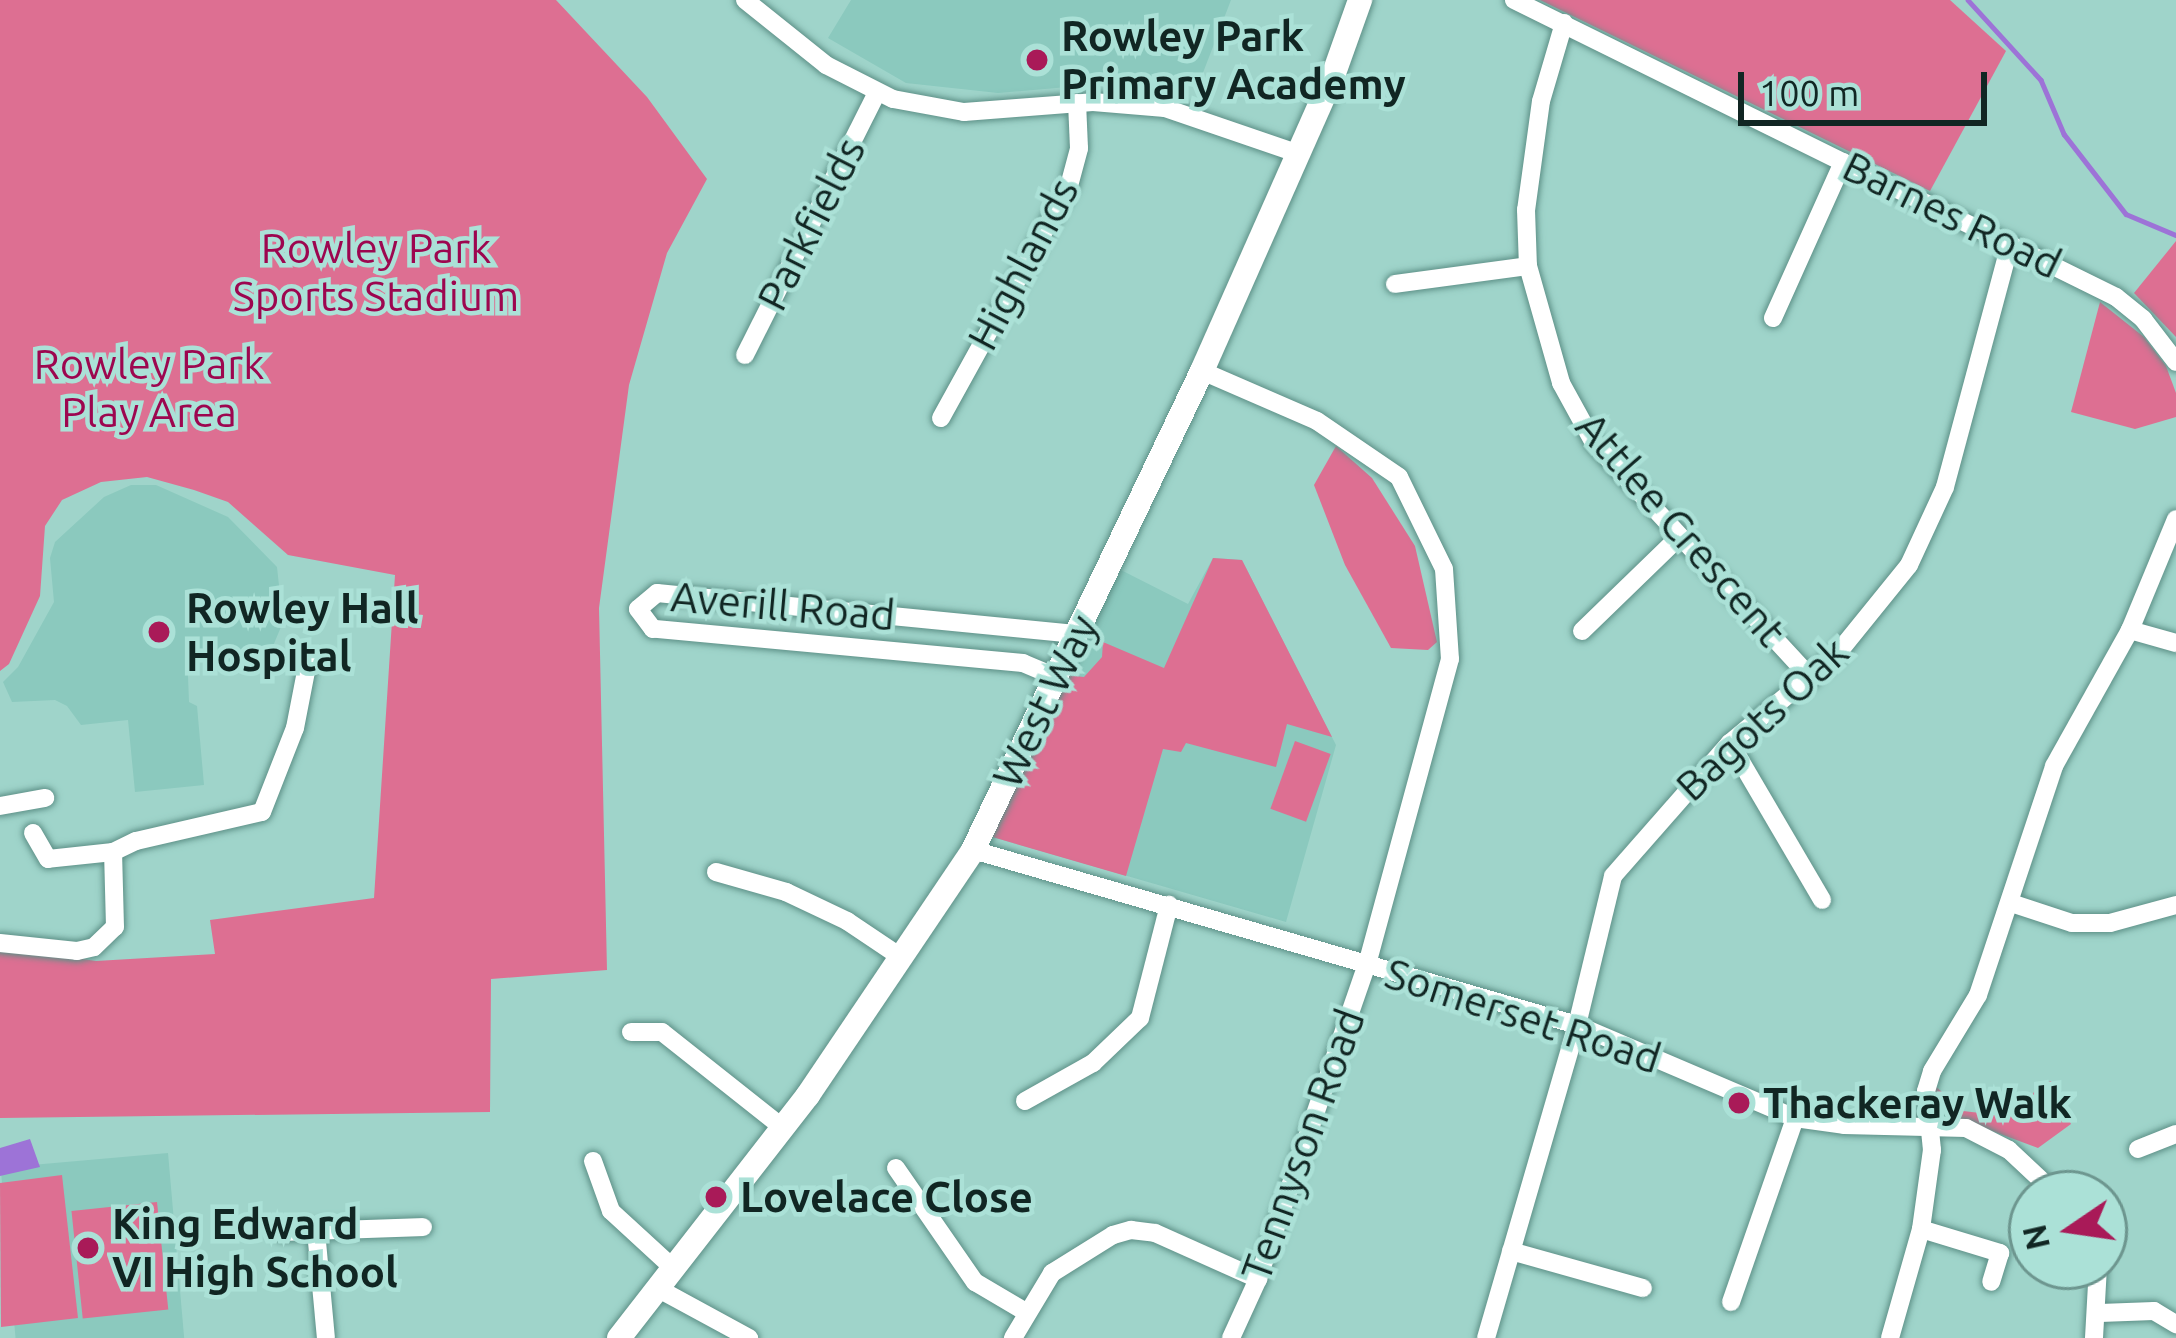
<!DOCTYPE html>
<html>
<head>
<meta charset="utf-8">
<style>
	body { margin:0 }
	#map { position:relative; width:2176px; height:1338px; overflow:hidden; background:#9fd4ca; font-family:Ubuntu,sans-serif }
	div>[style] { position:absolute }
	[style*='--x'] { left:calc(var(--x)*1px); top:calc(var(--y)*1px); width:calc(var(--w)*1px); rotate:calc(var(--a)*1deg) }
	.built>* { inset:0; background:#8bc9be; transform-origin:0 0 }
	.green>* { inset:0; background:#dd6f92; transform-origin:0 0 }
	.water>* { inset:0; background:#9d73d7 }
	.stream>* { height:4.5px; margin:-2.25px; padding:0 2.25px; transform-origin:2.25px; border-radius:2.25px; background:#9d73d7 }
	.roads { filter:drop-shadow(0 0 3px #5d9087) drop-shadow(0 0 3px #5d9087) }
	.minor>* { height:18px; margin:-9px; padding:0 9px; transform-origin:9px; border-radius:9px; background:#fff }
	.tertiary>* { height:24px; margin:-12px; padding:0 12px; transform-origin:12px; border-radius:12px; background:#fff }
	.dots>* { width:33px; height:33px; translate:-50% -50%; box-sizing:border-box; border:6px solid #abe1d7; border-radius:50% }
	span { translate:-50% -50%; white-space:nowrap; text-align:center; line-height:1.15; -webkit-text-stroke:9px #abe1d7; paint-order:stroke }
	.poi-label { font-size:42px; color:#112623; font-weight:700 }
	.left { translate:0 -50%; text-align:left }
	.street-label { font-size:42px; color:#112623 }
	.park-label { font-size:42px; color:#9d064f }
	.north { position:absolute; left:2008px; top:1170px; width:120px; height:120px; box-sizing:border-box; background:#abe1d7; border:3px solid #6d968f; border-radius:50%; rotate:257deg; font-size:33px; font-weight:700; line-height:48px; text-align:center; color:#112623 }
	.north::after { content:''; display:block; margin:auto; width:42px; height:54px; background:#a91a58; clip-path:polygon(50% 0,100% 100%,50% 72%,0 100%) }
	.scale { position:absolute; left:1738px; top:72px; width:249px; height:54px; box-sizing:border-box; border:6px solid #112623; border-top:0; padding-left:15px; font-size:36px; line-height:42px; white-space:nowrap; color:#112623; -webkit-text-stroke:9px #abe1d7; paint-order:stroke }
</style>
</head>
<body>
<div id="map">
	<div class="built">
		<div style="clip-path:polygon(851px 0,1231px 0,1199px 83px,1125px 82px,998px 93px,906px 83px,828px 38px)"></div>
		<div style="clip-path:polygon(131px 485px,156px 485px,228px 517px,277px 567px,283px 622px,268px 658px,229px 667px,187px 650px,189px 702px,197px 706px,204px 785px,135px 792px,128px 720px,81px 725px,67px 706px,55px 700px,12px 702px,3px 682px,18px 667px,54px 602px,50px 558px,55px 542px,104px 497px)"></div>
		<div style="clip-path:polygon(1213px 558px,1242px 560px,1336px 745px,1286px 922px,989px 836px,1115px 567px,1188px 604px)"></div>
		<div style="left:168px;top:1153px;width:186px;height:168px;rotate:85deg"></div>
	</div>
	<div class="green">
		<div style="clip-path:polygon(0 0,556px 0,647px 97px,707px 179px,667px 253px,629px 385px,599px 608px,607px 970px,491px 979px,490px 1112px,0 1118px,0 947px,96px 961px,215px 954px,210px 920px,374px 898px,395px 575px,288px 555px,228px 502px,194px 490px,147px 477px,101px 482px,62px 500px,45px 526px,40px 596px,9px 664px,0 671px)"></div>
		<div style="clip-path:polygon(1540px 0,1950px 0,2006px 51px,1930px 191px)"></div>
		<div style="clip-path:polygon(2176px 241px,2176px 337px,2134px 293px)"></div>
		<div style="clip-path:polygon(2100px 302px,2144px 337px,2166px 366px,2176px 393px,2176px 417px,2135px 429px,2071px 412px)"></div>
		<div style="clip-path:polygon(1336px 446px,1372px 478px,1415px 546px,1437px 642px,1428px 650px,1391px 648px,1345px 565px,1314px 485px)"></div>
		<div style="clip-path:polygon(1213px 558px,1242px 560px,1332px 737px,1287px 724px,1276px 767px,1186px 743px,1181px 752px,1163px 749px,1126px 876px,989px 836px,1065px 675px,1084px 677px,1102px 657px,1103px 642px,1164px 668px)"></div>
		<div style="left:1295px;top:741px;width:38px;height:72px;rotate:20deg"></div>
		<div style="clip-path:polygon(2051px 1081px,2071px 1124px,2038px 1148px,1930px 1108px,1932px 1083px,1963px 1111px,2023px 1118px,2036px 1087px)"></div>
		<div style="clip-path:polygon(62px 1175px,78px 1318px,1px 1327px,0 1183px)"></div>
		<div style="left:157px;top:1202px;width:108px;height:86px;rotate:84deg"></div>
	</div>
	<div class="water">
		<div style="clip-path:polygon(30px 1139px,40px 1167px,0 1176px,0 1148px)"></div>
	</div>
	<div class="stream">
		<div style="--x:1968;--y:0;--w:108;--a:47.6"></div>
		<div style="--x:2041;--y:80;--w:59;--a:66.9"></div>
		<div style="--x:2064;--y:134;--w:101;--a:52.2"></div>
		<div style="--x:2126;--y:214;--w:54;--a:22.8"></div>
	</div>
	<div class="roads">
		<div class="minor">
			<div style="--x:745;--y:0;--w:104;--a:38.7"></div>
			<div style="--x:826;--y:65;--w:75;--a:26.9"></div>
			<div style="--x:893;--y:99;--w:72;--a:10.4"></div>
			<div style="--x:964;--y:112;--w:129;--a:-4.4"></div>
			<div style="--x:1093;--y:102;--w:72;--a:4.8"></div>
			<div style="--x:1165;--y:108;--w:142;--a:18.9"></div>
			<div style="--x:1514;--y:0;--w:671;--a:26.26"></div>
			<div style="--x:2116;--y:297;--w:35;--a:39"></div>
			<div style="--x:2143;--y:319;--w:54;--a:52.5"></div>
			<div style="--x:1564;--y:23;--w:81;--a:106.4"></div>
			<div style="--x:1541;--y:101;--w:110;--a:97.8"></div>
			<div style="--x:1526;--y:210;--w:56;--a:88"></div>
			<div style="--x:1528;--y:266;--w:122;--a:74.2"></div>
			<div style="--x:1561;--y:383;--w:68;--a:61.2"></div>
			<div style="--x:1594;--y:443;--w:320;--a:47.3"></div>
			<div style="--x:1395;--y:284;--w:134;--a:-7.7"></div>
			<div style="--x:1773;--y:318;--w:171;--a:-65.8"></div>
			<div style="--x:745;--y:355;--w:294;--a:-63.3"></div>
			<div style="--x:1202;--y:371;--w:125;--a:23.5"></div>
			<div style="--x:1317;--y:421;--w:99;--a:34.3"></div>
			<div style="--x:1399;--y:477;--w:102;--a:63.9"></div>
			<div style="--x:1444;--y:569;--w:90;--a:86.2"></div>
			<div style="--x:1450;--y:659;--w:316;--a:105.2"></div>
			<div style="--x:1367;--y:964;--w:333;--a:109.1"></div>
			<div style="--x:1258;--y:1279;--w:65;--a:114.6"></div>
			<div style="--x:941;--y:418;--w:265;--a:-61.1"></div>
			<div style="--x:1069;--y:186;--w:39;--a:-75"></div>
			<div style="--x:1079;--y:148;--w:45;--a:-92.5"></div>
			<div style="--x:2130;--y:630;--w:48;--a:15.8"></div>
			<div style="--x:1582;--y:631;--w:134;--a:-44.1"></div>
			<div style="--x:1056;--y:677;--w:36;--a:-157"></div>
			<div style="--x:1023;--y:663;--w:372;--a:-174.7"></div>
			<div style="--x:653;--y:629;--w:25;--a:-127"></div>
			<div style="--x:638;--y:609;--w:25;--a:-40"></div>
			<div style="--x:657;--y:593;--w:423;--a:5.6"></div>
			<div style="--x:1730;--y:743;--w:182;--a:59.6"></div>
			<div style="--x:0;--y:806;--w:46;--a:-10.1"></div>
			<div style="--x:973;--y:850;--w:629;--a:16.16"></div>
			<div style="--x:1577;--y:1025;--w:237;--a:23.1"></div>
			<div style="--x:1795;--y:1118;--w:49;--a:8.1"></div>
			<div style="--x:1844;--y:1125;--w:122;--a:1.4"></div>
			<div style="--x:1966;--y:1128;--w:48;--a:27.1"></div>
			<div style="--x:2009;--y:1150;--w:64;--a:43.1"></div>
			<div style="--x:113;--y:852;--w:25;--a:-26"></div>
			<div style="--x:136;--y:841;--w:129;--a:-13"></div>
			<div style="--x:262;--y:812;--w:90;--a:-68.6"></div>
			<div style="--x:295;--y:728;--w:68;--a:-79"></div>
			<div style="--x:716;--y:872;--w:73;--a:15.9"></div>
			<div style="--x:786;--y:892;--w:68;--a:25.4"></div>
			<div style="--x:847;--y:921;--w:66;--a:33.9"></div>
			<div style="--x:2011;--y:903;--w:64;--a:18.2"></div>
			<div style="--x:2072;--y:923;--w:38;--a:0"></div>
			<div style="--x:2110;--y:923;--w:68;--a:-15.3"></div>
			<div style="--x:0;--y:943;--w:77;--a:5.9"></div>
			<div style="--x:77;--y:951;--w:17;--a:-13"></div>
			<div style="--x:94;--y:947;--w:29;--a:-44"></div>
			<div style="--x:115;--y:927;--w:75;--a:-91.5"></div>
			<div style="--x:113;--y:852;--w:65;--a:173.9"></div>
			<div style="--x:48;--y:859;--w:30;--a:-120"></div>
			<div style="--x:631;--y:1032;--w:31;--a:0"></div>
			<div style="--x:662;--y:1032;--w:153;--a:38.4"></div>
			<div style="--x:1025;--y:1101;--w:78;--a:-29.2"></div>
			<div style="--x:1093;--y:1063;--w:65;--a:-43.8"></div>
			<div style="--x:1140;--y:1018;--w:117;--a:-75.6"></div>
			<div style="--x:2138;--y:1149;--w:41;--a:-21.5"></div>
			<div style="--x:593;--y:1161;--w:53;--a:70.2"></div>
			<div style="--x:611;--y:1211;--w:86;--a:42.6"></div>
			<div style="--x:896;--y:1168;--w:139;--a:55.3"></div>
			<div style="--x:975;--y:1282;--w:59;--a:30.5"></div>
			<div style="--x:1921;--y:1229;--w:83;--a:16.9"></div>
			<div style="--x:2000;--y:1253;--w:30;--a:107"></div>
			<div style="--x:316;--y:1231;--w:107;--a:84.7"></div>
			<div style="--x:282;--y:1232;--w:141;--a:-2"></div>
			<div style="--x:1511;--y:1251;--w:137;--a:15.7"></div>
			<div style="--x:657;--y:1288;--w:105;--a:28.5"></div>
			<div style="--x:1731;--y:1302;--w:195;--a:-70.8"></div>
			<div style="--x:2100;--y:1313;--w:54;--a:-2.1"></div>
			<div style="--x:2154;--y:1311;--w:26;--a:31"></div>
			<div style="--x:1013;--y:1338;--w:76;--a:-59"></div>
			<div style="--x:1052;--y:1273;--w:72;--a:-31.9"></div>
			<div style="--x:1113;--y:1235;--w:19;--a:-16"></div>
			<div style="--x:1131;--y:1230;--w:24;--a:7"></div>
			<div style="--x:1155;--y:1233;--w:113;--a:24.1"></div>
			<div style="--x:1486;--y:1338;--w:326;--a:-73.8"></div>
			<div style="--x:1577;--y:1025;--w:153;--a:-76.4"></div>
			<div style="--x:1613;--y:876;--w:177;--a:-48.7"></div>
			<div style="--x:1730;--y:743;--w:139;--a:-39.8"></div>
			<div style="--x:1837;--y:654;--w:114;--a:-51"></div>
			<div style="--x:1909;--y:565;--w:86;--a:-65.2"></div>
			<div style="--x:1945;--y:487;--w:252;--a:-75"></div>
			<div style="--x:1890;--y:1338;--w:113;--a:-74.1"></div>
			<div style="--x:1921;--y:1229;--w:80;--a:-82.1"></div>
			<div style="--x:1932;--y:1150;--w:59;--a:-95.8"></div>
			<div style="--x:1926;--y:1091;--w:21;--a:-73"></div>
			<div style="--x:1932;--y:1071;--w:89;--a:-58.8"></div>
			<div style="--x:1978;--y:995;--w:241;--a:-71.6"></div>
			<div style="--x:2054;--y:766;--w:156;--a:-60.8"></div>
			<div style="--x:2130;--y:630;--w:120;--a:-67.5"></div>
			<div style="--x:2094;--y:1338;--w:72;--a:-86.8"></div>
		</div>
		<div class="tertiary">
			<div style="--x:619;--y:1338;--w:308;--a:-52.1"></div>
			<div style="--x:808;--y:1095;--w:295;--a:-56"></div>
			<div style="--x:973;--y:850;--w:531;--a:-64.45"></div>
			<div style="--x:1202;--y:371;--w:323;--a:-66.1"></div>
			<div style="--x:1333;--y:76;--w:81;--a:-70.4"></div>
		</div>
	</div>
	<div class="dots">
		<div style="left:1037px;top:60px;background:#a91a58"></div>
		<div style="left:159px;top:632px;background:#a91a58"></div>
		<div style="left:1739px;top:1103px;background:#a91a58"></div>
		<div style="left:716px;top:1197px;background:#a91a58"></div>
		<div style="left:88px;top:1248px;background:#a91a58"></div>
	</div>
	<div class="poi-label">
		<span class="left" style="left:1061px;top:60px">Rowley Park<br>Primary Academy</span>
		<span class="left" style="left:186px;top:632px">Rowley Hall<br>Hospital</span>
		<span class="left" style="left:1763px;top:1103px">Thackeray Walk</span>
		<span class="left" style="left:740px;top:1197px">Lovelace Close</span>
		<span class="left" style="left:112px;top:1248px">King Edward<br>VI High School</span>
	</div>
	<div class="street-label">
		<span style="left:1952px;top:215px;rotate:26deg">Barnes Road</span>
		<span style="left:811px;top:224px;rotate:-63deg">Parkfields</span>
		<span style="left:1023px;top:264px;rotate:-62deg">Highlands</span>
		<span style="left:1681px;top:529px;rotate:49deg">Attlee Crescent</span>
		<span style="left:783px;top:606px;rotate:5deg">Averill Road</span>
		<span style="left:1045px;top:701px;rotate:-64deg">West Way</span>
		<span style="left:1762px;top:719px;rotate:-43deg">Bagots Oak</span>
		<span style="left:1523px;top:1016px;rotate:18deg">Somerset Road</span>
		<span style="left:1303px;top:1145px;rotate:-70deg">Tennyson Road</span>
	</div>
	<div class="park-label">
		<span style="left:376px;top:272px">Rowley Park<br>Sports Stadium</span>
		<span style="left:149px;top:388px">Rowley Park<br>Play Area</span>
	</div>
	<div class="north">N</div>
	<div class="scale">100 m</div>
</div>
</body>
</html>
